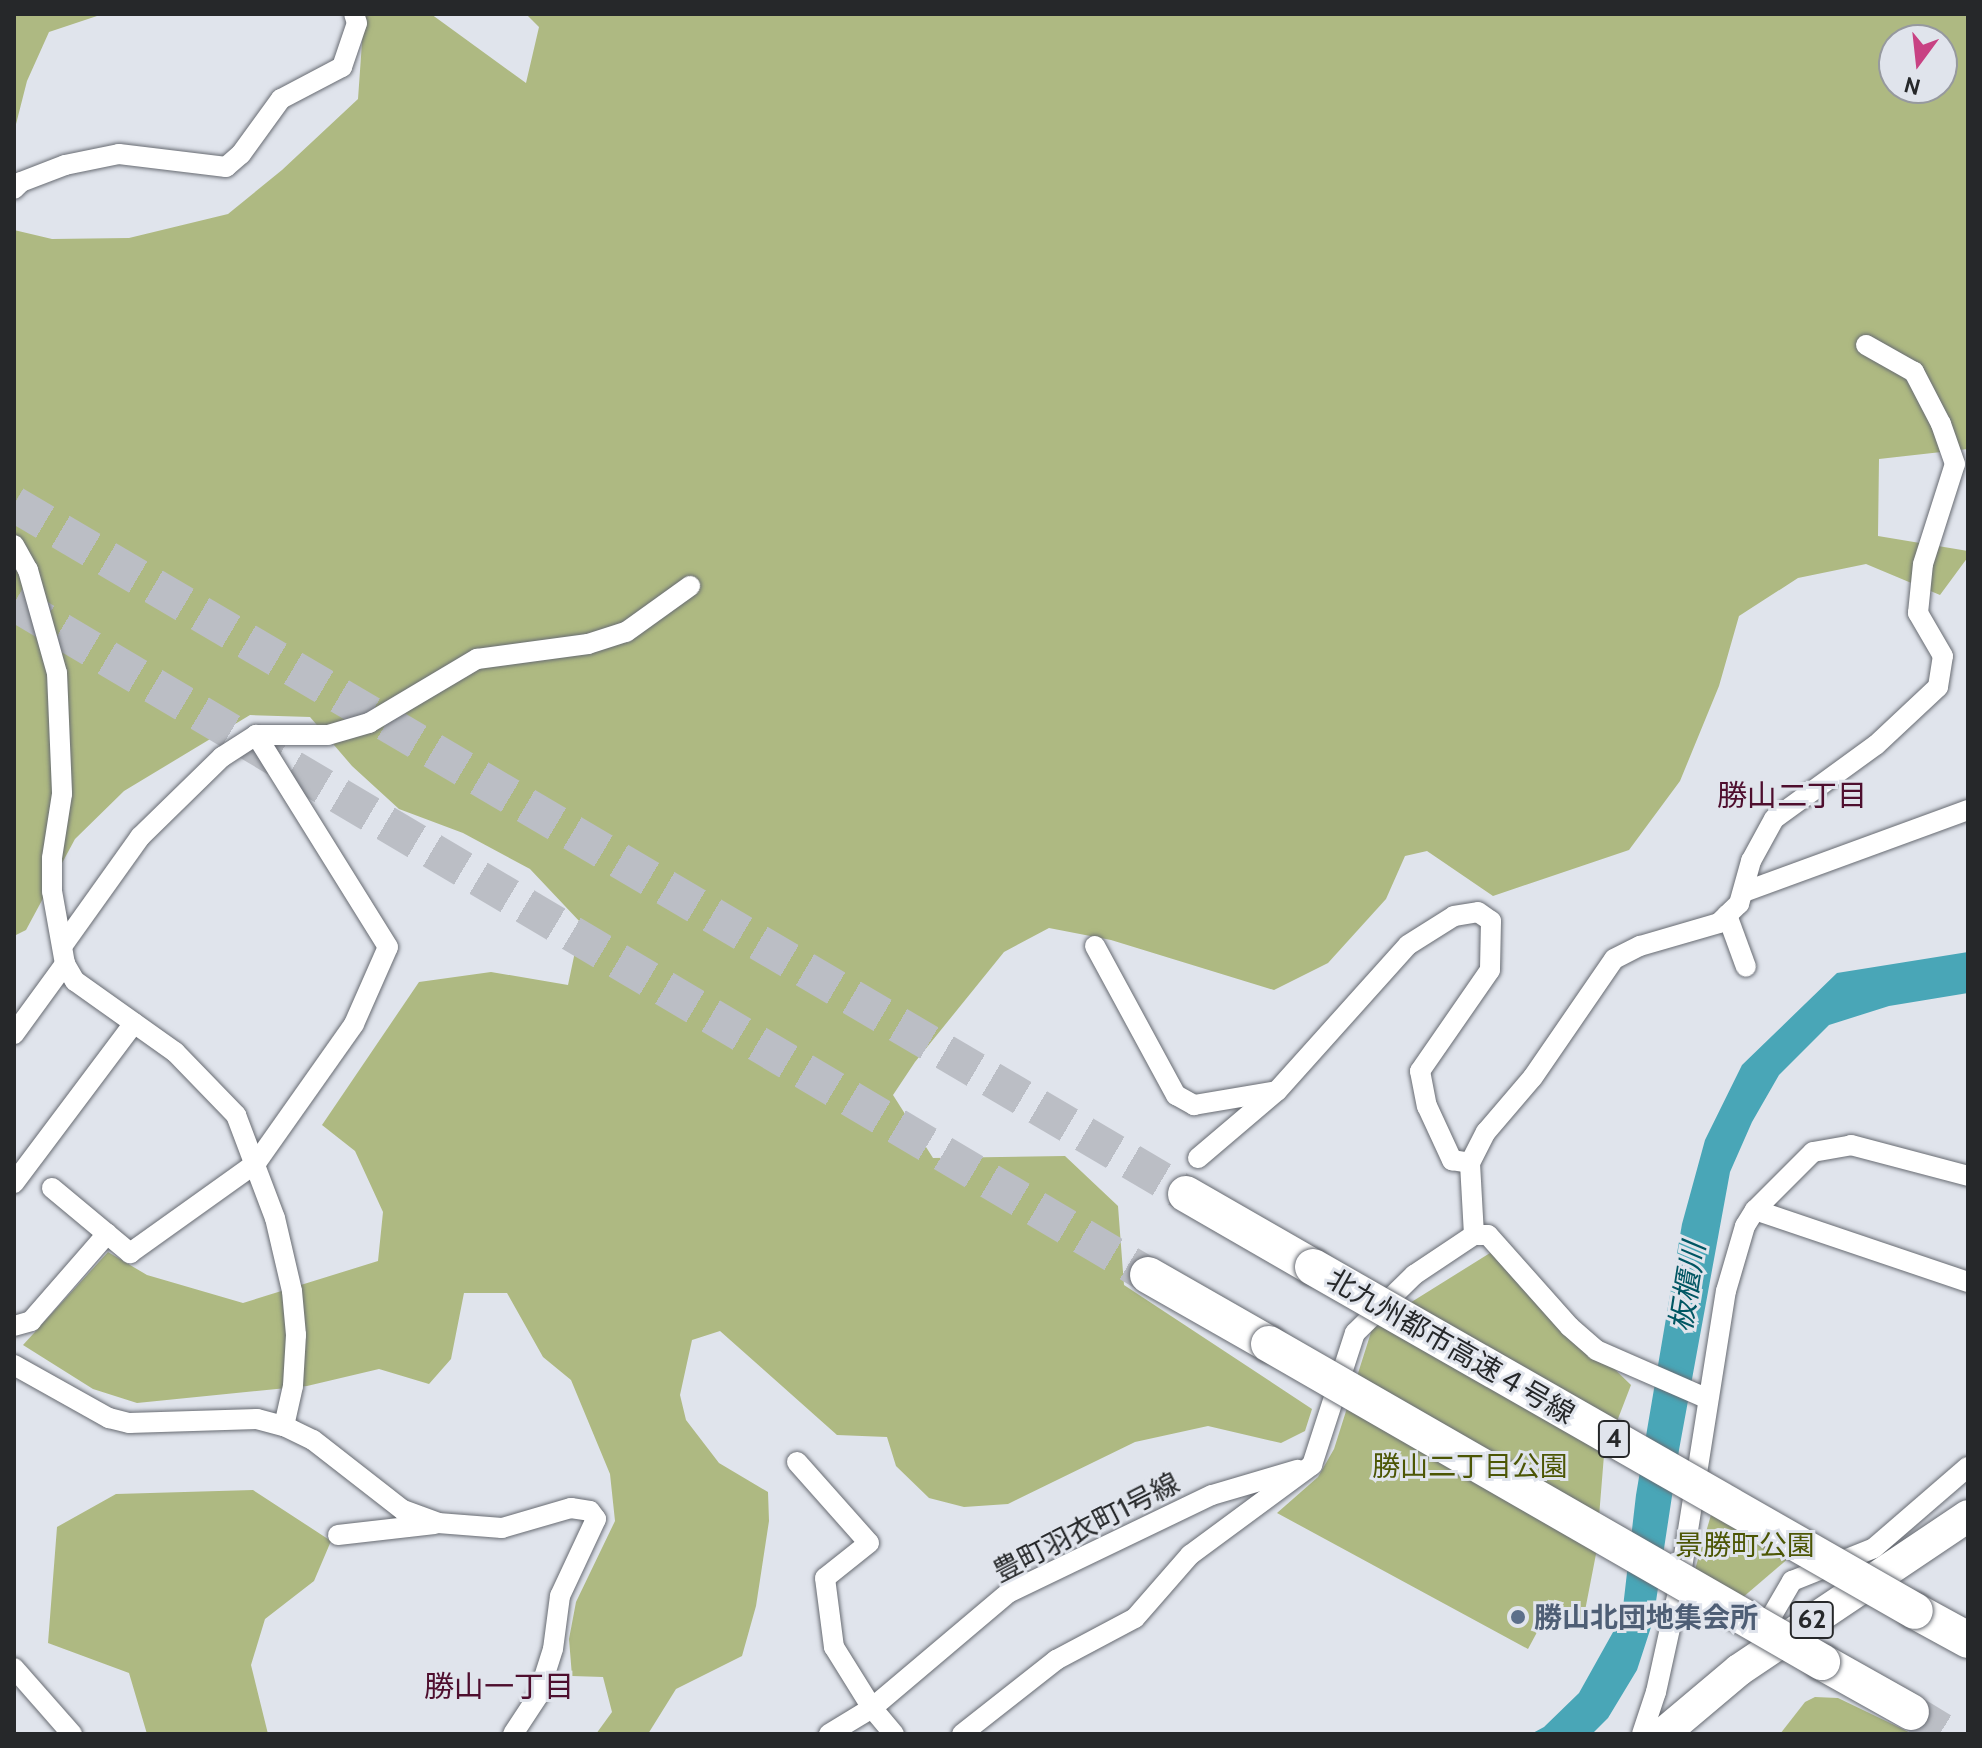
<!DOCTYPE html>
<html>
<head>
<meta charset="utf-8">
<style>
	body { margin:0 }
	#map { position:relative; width:1982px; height:1748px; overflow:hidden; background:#e0e4ec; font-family:Cabin,"Noto Sans JP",sans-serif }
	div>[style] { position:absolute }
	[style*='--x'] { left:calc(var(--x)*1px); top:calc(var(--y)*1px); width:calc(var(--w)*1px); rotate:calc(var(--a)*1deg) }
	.green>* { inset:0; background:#aeb982 }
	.water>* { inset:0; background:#49a6b7 }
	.highway-tunnel>* { height:36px; margin-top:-18px; transform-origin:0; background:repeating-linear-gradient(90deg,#bbbec5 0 36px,transparent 0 54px) }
	.roads { filter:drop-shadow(0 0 2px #676b72) drop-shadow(0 0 2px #676b72) }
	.street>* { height:20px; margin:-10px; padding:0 10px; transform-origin:10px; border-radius:10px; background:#fff }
	.primary>* { height:32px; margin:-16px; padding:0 16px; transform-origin:16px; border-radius:16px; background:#fff }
	.highway>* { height:36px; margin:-18px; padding:0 18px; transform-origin:18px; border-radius:18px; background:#fff }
	.bridges { filter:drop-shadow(0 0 2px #676b72) drop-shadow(0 0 2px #676b72) }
	.highway-bridge>* { height:36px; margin:-18px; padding:0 18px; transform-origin:18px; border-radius:18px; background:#fff }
	.dots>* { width:22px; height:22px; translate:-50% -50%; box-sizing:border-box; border:4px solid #e0e4ec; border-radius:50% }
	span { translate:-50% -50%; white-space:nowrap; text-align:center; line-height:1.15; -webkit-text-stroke:6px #e0e4ec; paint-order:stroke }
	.shield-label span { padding:2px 6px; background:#e0e4ec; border:2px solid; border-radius:6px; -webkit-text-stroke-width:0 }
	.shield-label { font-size:26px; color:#26282a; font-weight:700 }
	.street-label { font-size:28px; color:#26282a }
	.park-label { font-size:28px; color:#4c5605 }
	.service-label { font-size:28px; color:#4e5e75; font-weight:700 }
	.left { translate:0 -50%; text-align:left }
	.neighbourhood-label { font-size:30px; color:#4e0e2e }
	.water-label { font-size:30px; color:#005663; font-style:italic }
	.frame { position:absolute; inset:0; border:16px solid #26282a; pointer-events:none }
	.north { position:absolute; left:1878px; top:24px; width:80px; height:80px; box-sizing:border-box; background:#e0e4ec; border:2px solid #96999e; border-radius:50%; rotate:195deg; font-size:22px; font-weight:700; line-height:32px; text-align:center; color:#26282a }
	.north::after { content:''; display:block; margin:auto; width:28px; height:36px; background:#c84283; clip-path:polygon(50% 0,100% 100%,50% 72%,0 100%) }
</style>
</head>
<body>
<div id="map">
	<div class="green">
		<div style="clip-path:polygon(14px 14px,103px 14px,49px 32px,27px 81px,14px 132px)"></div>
		<div style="clip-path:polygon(evenodd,364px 14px,431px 14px,526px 83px,539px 27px,526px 14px,1968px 14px,1968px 449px,1879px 459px,1878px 536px,1968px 551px,1968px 557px,1940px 595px,1866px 564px,1798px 578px,1739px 616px,1719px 686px,1680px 781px,1629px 850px,1493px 896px,1427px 851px,1405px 856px,1386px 899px,1328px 963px,1274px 990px,1111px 940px,1049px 928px,1004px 952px,915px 1062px,893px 1095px,933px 1158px,1065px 1156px,1118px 1206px,1124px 1285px,1312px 1409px,1305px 1431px,1281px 1443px,1208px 1426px,1135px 1442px,1008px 1504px,964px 1507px,929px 1498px,896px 1466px,887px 1437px,837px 1435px,720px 1331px,692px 1340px,680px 1395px,686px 1420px,719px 1463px,768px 1492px,769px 1521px,756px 1606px,742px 1656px,676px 1689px,648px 1734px,596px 1734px,612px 1712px,603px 1677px,572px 1676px,569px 1639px,576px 1602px,615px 1521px,610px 1474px,571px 1380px,543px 1357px,507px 1293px,464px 1293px,451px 1359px,429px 1384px,379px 1369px,307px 1386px,137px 1403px,93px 1389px,23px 1345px,108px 1252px,147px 1275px,243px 1303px,378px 1261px,383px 1212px,355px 1151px,322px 1125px,419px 982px,491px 972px,568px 985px,581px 923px,530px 869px,463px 833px,399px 809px,352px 766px,310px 717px,250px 715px,124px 791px,75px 839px,26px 930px,14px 936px,14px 230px,52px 239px,129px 238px,228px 214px,282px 170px,358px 99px,364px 14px,1894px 40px,1942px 40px,1942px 88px,1894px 88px,1894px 40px)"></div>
		<div style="clip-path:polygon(1490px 1253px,1497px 1255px,1631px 1385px,1604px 1455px,1596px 1554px,1583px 1621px,1550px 1608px,1528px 1649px,1277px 1513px,1318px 1477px,1334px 1449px,1373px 1326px)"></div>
		<div style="clip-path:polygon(253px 1490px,331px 1541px,314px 1581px,265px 1619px,251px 1665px,268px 1734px,147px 1734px,129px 1673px,48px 1643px,57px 1527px,116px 1494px)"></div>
		<div style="clip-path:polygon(1718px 1491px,1817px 1534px,1714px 1622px,1684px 1607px)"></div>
		<div style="clip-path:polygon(1815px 1697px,1838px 1698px,1913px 1734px,1780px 1734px,1805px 1702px)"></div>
	</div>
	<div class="water">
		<div style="clip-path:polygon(1968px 952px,1968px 993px,1889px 1006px,1829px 1025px,1779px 1075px,1752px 1122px,1730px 1172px,1679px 1450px,1653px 1621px,1637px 1670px,1608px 1718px,1592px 1734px,1531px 1734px,1544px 1727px,1579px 1693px,1622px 1616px,1636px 1495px,1682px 1224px,1705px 1140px,1742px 1065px,1837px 973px)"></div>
	</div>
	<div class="highway-tunnel">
		<div style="--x:14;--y:504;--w:1360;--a:30.49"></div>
		<div style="--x:14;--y:603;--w:1318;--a:30.65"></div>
		<div style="--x:1911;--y:1712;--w:42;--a:31.4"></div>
	</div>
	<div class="roads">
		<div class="street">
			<div style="--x:14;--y:189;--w:10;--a:-45"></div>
			<div style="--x:21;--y:182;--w:47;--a:-21.1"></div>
			<div style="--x:65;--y:165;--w:55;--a:-11.5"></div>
			<div style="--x:119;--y:154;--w:108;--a:6.9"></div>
			<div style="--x:226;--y:167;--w:20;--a:-41"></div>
			<div style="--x:241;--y:154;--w:68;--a:-54"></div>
			<div style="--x:281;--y:99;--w:69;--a:-27.7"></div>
			<div style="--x:342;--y:67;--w:46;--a:-71.2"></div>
			<div style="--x:357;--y:23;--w:9;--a:-108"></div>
			<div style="--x:14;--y:545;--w:29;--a:61"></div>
			<div style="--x:28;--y:570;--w:107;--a:74.3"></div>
			<div style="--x:57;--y:673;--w:121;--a:87.6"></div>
			<div style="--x:62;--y:794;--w:65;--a:98.9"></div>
			<div style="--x:52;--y:858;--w:33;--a:90"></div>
			<div style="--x:52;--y:891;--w:74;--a:79.9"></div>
			<div style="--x:65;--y:964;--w:20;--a:60"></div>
			<div style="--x:75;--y:981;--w:123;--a:35.4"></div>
			<div style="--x:175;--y:1052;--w:88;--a:45.9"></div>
			<div style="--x:236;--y:1115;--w:110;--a:69.3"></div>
			<div style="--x:275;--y:1218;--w:75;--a:76.9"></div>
			<div style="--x:292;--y:1291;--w:44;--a:84.8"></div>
			<div style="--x:296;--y:1335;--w:51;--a:93.4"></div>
			<div style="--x:293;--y:1386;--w:41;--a:102.7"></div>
			<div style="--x:1744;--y:892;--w:239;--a:-20.1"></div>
			<div style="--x:1727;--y:915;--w:55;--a:69.9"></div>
			<div style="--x:63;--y:945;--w:133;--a:-54.5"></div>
			<div style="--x:140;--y:837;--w:115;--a:-44.3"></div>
			<div style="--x:222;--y:757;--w:40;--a:-32.9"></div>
			<div style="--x:256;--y:735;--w:72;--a:0"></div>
			<div style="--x:328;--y:735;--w:43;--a:-16.3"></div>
			<div style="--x:369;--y:723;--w:126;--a:-30.7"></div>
			<div style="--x:477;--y:659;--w:112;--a:-7.7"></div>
			<div style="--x:588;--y:644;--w:40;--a:-18"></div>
			<div style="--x:626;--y:632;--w:79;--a:-35.7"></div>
			<div style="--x:1095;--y:946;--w:170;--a:61.5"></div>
			<div style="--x:1176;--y:1095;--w:21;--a:29"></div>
			<div style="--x:1194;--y:1105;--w:84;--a:-9.6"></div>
			<div style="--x:14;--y:1034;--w:87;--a:-53.9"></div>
			<div style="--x:1198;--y:1158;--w:104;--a:-40.3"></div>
			<div style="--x:1277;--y:1091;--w:196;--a:-48.1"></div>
			<div style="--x:1408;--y:945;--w:54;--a:-32.2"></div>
			<div style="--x:1454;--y:916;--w:24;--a:-9"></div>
			<div style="--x:1478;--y:912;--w:16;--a:35"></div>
			<div style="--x:1491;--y:921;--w:49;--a:91.2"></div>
			<div style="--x:1490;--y:970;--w:123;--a:124.7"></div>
			<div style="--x:1420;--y:1071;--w:36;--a:79"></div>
			<div style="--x:1427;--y:1106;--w:60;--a:65.2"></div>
			<div style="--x:1452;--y:1160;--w:18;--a:9"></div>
			<div style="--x:14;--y:1183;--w:200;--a:-53.1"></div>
			<div style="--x:52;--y:1188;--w:102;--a:39.8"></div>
			<div style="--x:130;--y:1253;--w:155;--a:-35.5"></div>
			<div style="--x:256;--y:1163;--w:170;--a:-54.8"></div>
			<div style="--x:354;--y:1024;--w:84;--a:-66.2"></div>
			<div style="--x:388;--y:947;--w:250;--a:-121.9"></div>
			<div style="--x:1755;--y:1210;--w:225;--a:18.7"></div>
			<div style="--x:1474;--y:1235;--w:14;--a:0"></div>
			<div style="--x:1488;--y:1235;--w:123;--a:48.3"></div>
			<div style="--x:1570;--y:1327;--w:35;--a:41"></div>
			<div style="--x:1596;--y:1350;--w:122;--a:23.6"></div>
			<div style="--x:14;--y:1326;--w:18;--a:-16"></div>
			<div style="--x:31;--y:1321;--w:116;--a:-48.9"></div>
			<div style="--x:14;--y:1365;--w:109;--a:29.2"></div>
			<div style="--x:109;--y:1418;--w:21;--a:14"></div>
			<div style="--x:129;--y:1423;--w:128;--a:-1.8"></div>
			<div style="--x:257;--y:1419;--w:28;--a:15"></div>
			<div style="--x:284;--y:1426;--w:32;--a:26"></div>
			<div style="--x:313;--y:1440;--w:114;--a:37.9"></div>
			<div style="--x:403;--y:1510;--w:37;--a:20"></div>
			<div style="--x:438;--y:1523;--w:64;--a:4.5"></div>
			<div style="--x:502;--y:1528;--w:72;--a:-16.2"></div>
			<div style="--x:571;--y:1508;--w:19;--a:9"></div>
			<div style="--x:590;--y:1511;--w:10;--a:53"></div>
			<div style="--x:596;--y:1519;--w:85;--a:115.1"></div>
			<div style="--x:560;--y:1596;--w:53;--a:97.5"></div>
			<div style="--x:553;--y:1649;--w:49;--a:107.7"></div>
			<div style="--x:538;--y:1696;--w:45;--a:123.3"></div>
			<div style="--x:797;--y:1462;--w:108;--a:48.4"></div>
			<div style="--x:869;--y:1543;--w:56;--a:141.5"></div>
			<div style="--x:825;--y:1578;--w:70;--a:82.6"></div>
			<div style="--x:834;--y:1647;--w:72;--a:58.1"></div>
			<div style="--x:872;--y:1708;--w:34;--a:50"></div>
			<div style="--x:338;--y:1535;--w:97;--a:-6.5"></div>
			<div style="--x:1760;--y:1636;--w:64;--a:-59.8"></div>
			<div style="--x:1792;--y:1581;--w:88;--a:-21.9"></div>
			<div style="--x:1874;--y:1548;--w:124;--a:-40.8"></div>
			<div style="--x:14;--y:1668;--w:88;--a:48.7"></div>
			<div style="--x:829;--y:1734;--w:50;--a:-31.2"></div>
			<div style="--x:872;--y:1708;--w:178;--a:-40.2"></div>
			<div style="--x:1008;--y:1593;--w:226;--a:-25.7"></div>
			<div style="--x:1212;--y:1495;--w:89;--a:-16.4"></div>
			<div style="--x:962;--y:1734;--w:120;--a:-38.2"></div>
			<div style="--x:1056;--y:1660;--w:89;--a:-28"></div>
			<div style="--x:1135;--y:1618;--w:84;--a:-48.9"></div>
			<div style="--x:1190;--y:1555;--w:152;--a:-36.4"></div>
			<div style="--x:1312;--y:1465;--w:139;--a:-72"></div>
			<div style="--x:1355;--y:1333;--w:83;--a:-44.5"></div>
			<div style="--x:1414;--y:1275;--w:72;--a:-33.7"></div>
			<div style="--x:1474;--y:1235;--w:72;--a:-93.2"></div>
			<div style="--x:1470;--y:1163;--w:35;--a:-63"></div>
			<div style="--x:1486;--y:1132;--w:72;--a:-49.5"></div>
			<div style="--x:1533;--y:1077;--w:143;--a:-55.5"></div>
			<div style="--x:1614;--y:959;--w:29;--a:-27"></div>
			<div style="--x:1640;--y:946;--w:82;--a:-16.2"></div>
			<div style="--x:1719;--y:923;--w:28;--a:-44"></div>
			<div style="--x:1739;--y:904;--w:45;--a:-74.4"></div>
			<div style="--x:1751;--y:861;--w:48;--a:-61.3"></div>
			<div style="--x:1774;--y:819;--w:126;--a:-36"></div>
			<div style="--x:1876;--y:745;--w:85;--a:-43.1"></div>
			<div style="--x:1938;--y:687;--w:31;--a:-81"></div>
			<div style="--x:1943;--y:656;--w:50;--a:-120.2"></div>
			<div style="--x:1918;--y:613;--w:49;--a:-84.2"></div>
			<div style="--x:1923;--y:564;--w:105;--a:-72.3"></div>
			<div style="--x:1955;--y:464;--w:42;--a:-109.3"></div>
			<div style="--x:1941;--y:424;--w:59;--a:-117.4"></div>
			<div style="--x:1914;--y:372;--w:55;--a:-150.6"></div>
			<div style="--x:1642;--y:1734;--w:44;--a:-71.6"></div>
			<div style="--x:1656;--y:1692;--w:107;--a:-77.6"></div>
			<div style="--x:1679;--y:1587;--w:300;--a:-81"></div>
			<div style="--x:1726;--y:1291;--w:68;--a:-73.7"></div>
			<div style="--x:1745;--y:1226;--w:19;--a:-58"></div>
			<div style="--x:1755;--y:1210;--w:82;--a:-45"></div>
			<div style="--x:1813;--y:1152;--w:39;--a:-10"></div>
			<div style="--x:1851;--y:1145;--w:121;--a:14.8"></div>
		</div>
		<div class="primary">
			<div style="--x:1663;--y:1734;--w:99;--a:-40.1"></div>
			<div style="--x:1739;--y:1670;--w:276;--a:-33.9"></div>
		</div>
		<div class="highway">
			<div style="--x:1186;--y:1194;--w:146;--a:29.9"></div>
			<div style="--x:1148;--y:1275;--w:139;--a:29.7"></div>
			<div style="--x:1915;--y:1611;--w:60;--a:28.7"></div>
			<div style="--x:1822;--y:1662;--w:102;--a:29.3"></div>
		</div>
	</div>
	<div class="bridges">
		<div class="highway-bridge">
			<div style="--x:1313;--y:1267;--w:693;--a:29.74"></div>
			<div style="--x:1269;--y:1344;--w:638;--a:29.9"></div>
		</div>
	</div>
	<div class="dots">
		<div style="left:1518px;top:1617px;background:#5c6f8a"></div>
	</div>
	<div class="shield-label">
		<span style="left:1614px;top:1439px">4</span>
		<span style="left:1812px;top:1620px">62</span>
	</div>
	<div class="street-label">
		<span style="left:1451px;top:1346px;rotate:30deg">北九州都市高速４号線</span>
		<span style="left:1086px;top:1527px;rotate:-27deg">豊町羽衣町1号線</span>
	</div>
	<div class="park-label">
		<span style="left:1470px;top:1466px">勝山二丁目公園</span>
		<span style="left:1745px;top:1545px">景勝町公園</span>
	</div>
	<div class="service-label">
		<span class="left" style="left:1534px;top:1617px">勝山北団地集会所</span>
	</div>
	<div class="neighbourhood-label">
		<span style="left:1792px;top:796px">勝山二丁目</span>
		<span style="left:499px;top:1687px">勝山一丁目</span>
	</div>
	<div class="water-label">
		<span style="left:1688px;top:1287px;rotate:-81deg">板櫃川</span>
	</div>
	<div class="frame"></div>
	<div class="north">N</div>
</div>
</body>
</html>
